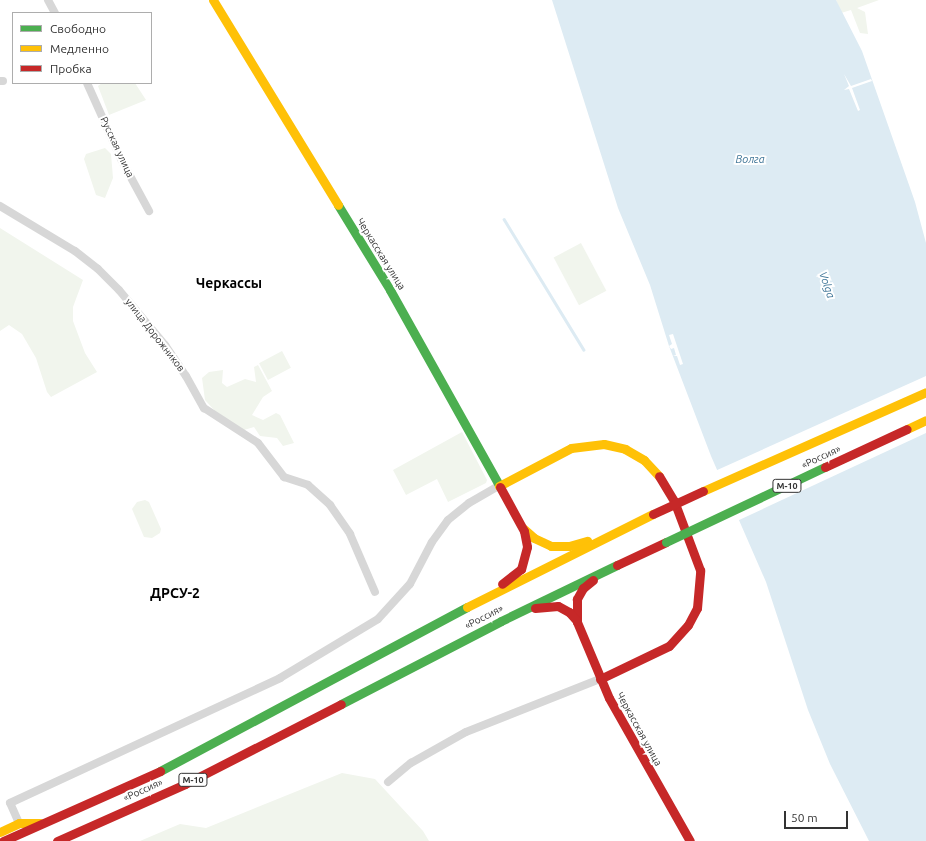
<!DOCTYPE html>
<html>
<head>
<meta charset="utf-8">
<style>
	body { margin:0 }
	#map { position:relative; width:926px; height:841px; overflow:hidden; background:#fff; font-family:Ubuntu,sans-serif }
	div>[style] { position:absolute }
	[style*='--x'] { left:calc(var(--x)*1px); top:calc(var(--y)*1px); width:calc(var(--w)*1px); rotate:calc(var(--a)*1deg) }
	.green>* { inset:0; background:#f1f5ed; transform-origin:0 0 }
	.water>* { inset:0; background:#ddebf3 }
	.pier>* { inset:0; background:#fff }
	.stream>* { height:2.5px; margin:-1.25px; padding:0 1.25px; transform-origin:1.25px; border-radius:1.25px; background:#ddebf3 }
	.street>* { height:8px; margin:-4px; padding:0 4px; transform-origin:4px; border-radius:4px; background:#d7d7d7 }
	.fast>* { height:9px; margin:-4.5px; padding:0 4.5px; transform-origin:4.5px; border-radius:4.5px; background:#4caf50 }
	.slow>* { height:9px; margin:-4.5px; padding:0 4.5px; transform-origin:4.5px; border-radius:4.5px; background:#ffc107 }
	.jam>* { height:9px; margin:-4.5px; padding:0 4.5px; transform-origin:4.5px; border-radius:4.5px; background:#c62828 }
	.fast-bridge>* { height:9px; margin:-4.5px; padding:0 4.5px; transform-origin:4.5px; border-radius:4.5px; background:#4caf50 }
	.jam-bridge>* { height:9px; margin:-4.5px; padding:0 4.5px; transform-origin:4.5px; border-radius:4.5px; background:#c62828 }
	span { translate:-50% -50%; white-space:nowrap; text-align:center; line-height:1.15; -webkit-text-stroke:4px #fff; paint-order:stroke }
	.shield-label span { padding:1px 3px; background:#fff; border:1px solid; border-radius:3px; -webkit-text-stroke-width:0 }
	.shield-label { font-size:9px; color:#333; font-weight:700 }
	.street-label { font-size:10px; color:#333 }
	.water-label { font-size:11px; color:#3f7597; font-style:italic }
	.district-label { font-size:14px; color:#000; font-weight:700 }
	.legend { position:absolute; left:12px; top:12px; width:140px; height:72px; box-sizing:border-box; background:#fff; border:1px solid #adadad; margin:0; padding:5px 7px; list-style:none; font-size:12px; color:#333 }
	.legend li { display:flex; align-items:center; gap:8px; height:20px }
	.legend b { width:20px; border:1px solid #adadad }
	.scale { position:absolute; left:784px; top:811px; width:64px; height:18px; box-sizing:border-box; border:2px solid #333; border-top:0; padding-left:5px; font-size:12px; line-height:14px; white-space:nowrap; color:#333; -webkit-text-stroke:3px #fff; paint-order:stroke }
</style>
</head>
<body>
<div id="map">
	<div class="green">
		<div style="clip-path:polygon(836px 0,879px 0,857px 8px,865px 12px,868px 34px,860px 33px,851px 10px,841px 13px)"></div>
		<div style="clip-path:polygon(102px 83px,135px 83px,146px 100px,109px 115px,98px 86px)"></div>
		<div style="clip-path:polygon(105px 148px,111px 154px,113px 178px,105px 198px,96px 195px,84px 159px,86px 154px)"></div>
		<div style="clip-path:polygon(0 228px,83px 280px,73px 307px,73px 321px,85px 353px,97px 372px,51px 397px,47px 392px,36px 358px,22px 334px,9px 325px,0 331px)"></div>
		<div style="left:581px;top:243px;width:54px;height:31px;rotate:62deg"></div>
		<div style="left:282px;top:351px;width:19px;height:26px;rotate:62deg"></div>
		<div style="clip-path:polygon(258px 365px,272px 391px,263px 397px,252px 415px,263px 420px,276px 413px,280px 415px,294px 443px,283px 446px,277px 438px,260px 436px,254px 427px,244px 430px,215px 411px,205px 400px,202px 378px,209px 372px,223px 370px,222px 383px,227px 387px,245px 379px,256px 382px,254px 367px)"></div>
		<div style="clip-path:polygon(462px 432px,487px 480px,486px 483px,448px 502px,437px 479px,406px 495px,393px 470px)"></div>
		<div style="clip-path:polygon(145px 500px,149px 502px,161px 529px,160px 533px,152px 538px,144px 537px,132px 509px,137px 502px)"></div>
		<div style="clip-path:polygon(342px 773px,375px 779px,423px 831px,429px 841px,140px 841px,180px 824px,206px 828px)"></div>
	</div>
	<div class="water">
		<div style="clip-path:polygon(552px 0,836px 0,862px 51px,915px 202px,926px 243px,926px 841px,869px 841px,830px 764px,808px 710px,766px 582px,711px 456px,669px 346px,650px 285px,618px 208px)"></div>
	</div>
	<div class="pier">
		<div style="clip-path:polygon(844px 74px,851px 86px,871px 79px,872px 81px,852px 88px,860px 110px,858px 111px,849px 89px,844px 90px,849px 86px)"></div>
		<div style="clip-path:polygon(673px 334px,683px 364px,680px 365px,677px 356px,673px 356px,676px 355px,674px 348px,671px 349px,669px 346px,672px 344px,669px 335px)"></div>
		<div style="clip-path:polygon(926px 376px,926px 433px,737px 521px,715px 471px)"></div>
	</div>
	<div class="stream">
		<div style="--x:504;--y:219;--w:153;--a:58.6"></div>
	</div>
	<div class="street">
		<div style="--x:48;--y:0;--w:15;--a:62"></div>
		<div style="--x:0;--y:81;--w:3;--a:0"></div>
		<div style="--x:87;--y:83;--w:85;--a:65.8"></div>
		<div style="--x:122;--y:161;--w:57;--a:61.6"></div>
		<div style="--x:0;--y:206;--w:87;--a:31"></div>
		<div style="--x:75;--y:251;--w:29;--a:38"></div>
		<div style="--x:98;--y:269;--w:30;--a:45"></div>
		<div style="--x:119;--y:290;--w:72;--a:50.1"></div>
		<div style="--x:165;--y:345;--w:37;--a:56"></div>
		<div style="--x:186;--y:376;--w:37;--a:61"></div>
		<div style="--x:204;--y:408;--w:64;--a:32.9"></div>
		<div style="--x:258;--y:443;--w:43;--a:52.6"></div>
		<div style="--x:284;--y:477;--w:25;--a:18"></div>
		<div style="--x:308;--y:485;--w:30;--a:42"></div>
		<div style="--x:330;--y:505;--w:35;--a:55"></div>
		<div style="--x:350;--y:534;--w:63;--a:66.7"></div>
		<div style="--x:388;--y:782;--w:30;--a:-40"></div>
		<div style="--x:411;--y:763;--w:63;--a:-29.4"></div>
		<div style="--x:466;--y:732;--w:144;--a:-21.6"></div>
		<div style="--x:19;--y:823;--w:22;--a:-114"></div>
		<div style="--x:10;--y:803;--w:298;--a:-24.8"></div>
		<div style="--x:280;--y:678;--w:114;--a:-31"></div>
		<div style="--x:378;--y:619;--w:47;--a:-47.6"></div>
		<div style="--x:410;--y:584;--w:47;--a:-62.4"></div>
		<div style="--x:432;--y:542;--w:27;--a:-54"></div>
		<div style="--x:448;--y:520;--w:27;--a:-39"></div>
		<div style="--x:469;--y:503;--w:34;--a:-30"></div>
	</div>
	<div class="fast">
		<div style="--x:338;--y:205;--w:100;--a:58.5"></div>
		<div style="--x:390;--y:290;--w:226;--a:60.8"></div>
		<div style="--x:341;--y:704;--w:180;--a:-27.4"></div>
		<div style="--x:501;--y:621;--w:129;--a:-25.8"></div>
		<div style="--x:160;--y:771;--w:348;--a:-28.1"></div>
	</div>
	<div class="slow">
		<div style="--x:213;--y:0;--w:240;--a:58.6"></div>
		<div style="--x:907;--y:429;--w:21;--a:-25"></div>
		<div style="--x:499;--y:486;--w:81;--a:-27.8"></div>
		<div style="--x:571;--y:448;--w:33;--a:-7"></div>
		<div style="--x:604;--y:444;--w:22;--a:13"></div>
		<div style="--x:625;--y:449;--w:22;--a:30"></div>
		<div style="--x:644;--y:460;--w:22;--a:47"></div>
		<div style="--x:703;--y:491;--w:244;--a:-23.9"></div>
		<div style="--x:524;--y:529;--w:13;--a:42"></div>
		<div style="--x:534;--y:538;--w:19;--a:25"></div>
		<div style="--x:551;--y:546;--w:18;--a:0"></div>
		<div style="--x:569;--y:546;--w:19;--a:-16"></div>
		<div style="--x:467;--y:607;--w:208;--a:-26.6"></div>
		<div style="--x:0;--y:832;--w:21;--a:-25"></div>
		<div style="--x:19;--y:823;--w:21;--a:0"></div>
	</div>
	<div class="jam">
		<div style="--x:500;--y:487;--w:50;--a:61.4"></div>
		<div style="--x:524;--y:531;--w:16;--a:79"></div>
		<div style="--x:527;--y:547;--w:23;--a:105"></div>
		<div style="--x:521;--y:569;--w:24;--a:142"></div>
		<div style="--x:617;--y:565;--w:54;--a:-25.1"></div>
		<div style="--x:593;--y:580;--w:13;--a:141"></div>
		<div style="--x:583;--y:588;--w:13;--a:119"></div>
		<div style="--x:577;--y:599;--w:23;--a:90"></div>
		<div style="--x:577;--y:622;--w:82;--a:67.2"></div>
		<div style="--x:609;--y:698;--w:164;--a:60.5"></div>
		<div style="--x:535;--y:608;--w:23;--a:-5"></div>
		<div style="--x:558;--y:606;--w:13;--a:29"></div>
		<div style="--x:569;--y:612;--w:12;--a:48"></div>
		<div style="--x:600;--y:679;--w:76;--a:-25.6"></div>
		<div style="--x:669;--y:646;--w:28;--a:-48"></div>
		<div style="--x:688;--y:625;--w:19;--a:-62"></div>
		<div style="--x:697;--y:608;--w:38;--a:-85"></div>
		<div style="--x:700;--y:570;--w:74;--a:-110.6"></div>
		<div style="--x:674;--y:501;--w:29;--a:-121"></div>
		<div style="--x:3;--y:841;--w:172;--a:-24"></div>
		<div style="--x:57;--y:841;--w:140;--a:-24"></div>
		<div style="--x:185;--y:784;--w:175;--a:-27.1"></div>
	</div>
	<div class="fast-bridge">
		<div style="--x:666;--y:542;--w:176;--a:-25.3"></div>
	</div>
	<div class="jam-bridge">
		<div style="--x:825;--y:467;--w:90;--a:-24.9"></div>
		<div style="--x:653;--y:514;--w:55;--a:-24.7"></div>
	</div>
	<div class="shield-label">
		<span style="left:787px;top:486px">М-10</span>
		<span style="left:193px;top:780px">М-10</span>
	</div>
	<div class="street-label">
		<span style="left:117px;top:147px;rotate:65deg">Русская улица</span>
		<span style="left:381px;top:254px;rotate:58deg">Черкасская улица</span>
		<span style="left:155px;top:335px;rotate:52deg">улица Дорожников</span>
		<span style="left:821px;top:457px;rotate:-25deg">«Россия»</span>
		<span style="left:484px;top:617px;rotate:-27deg">«Россия»</span>
		<span style="left:639px;top:729px;rotate:61deg">Черкасская улица</span>
		<span style="left:143px;top:790px;rotate:-24deg">«Россия»</span>
	</div>
	<div class="water-label">
		<span style="left:750px;top:159px">Волга</span>
		<span style="left:827px;top:285px;rotate:71deg">Volga</span>
	</div>
	<div class="district-label">
		<span style="left:229px;top:283px">Черкассы</span>
		<span style="left:175px;top:593px">ДРСУ-2</span>
	</div>
	<ul class="legend">
	<li><b style="height:5px;background:#4caf50"></b>Свободно</li>
	<li><b style="height:5px;background:#ffc107"></b>Медленно</li>
	<li><b style="height:5px;background:#c62828"></b>Пробка</li>
	</ul>
	<div class="scale">50 m</div>
</div>
</body>
</html>
